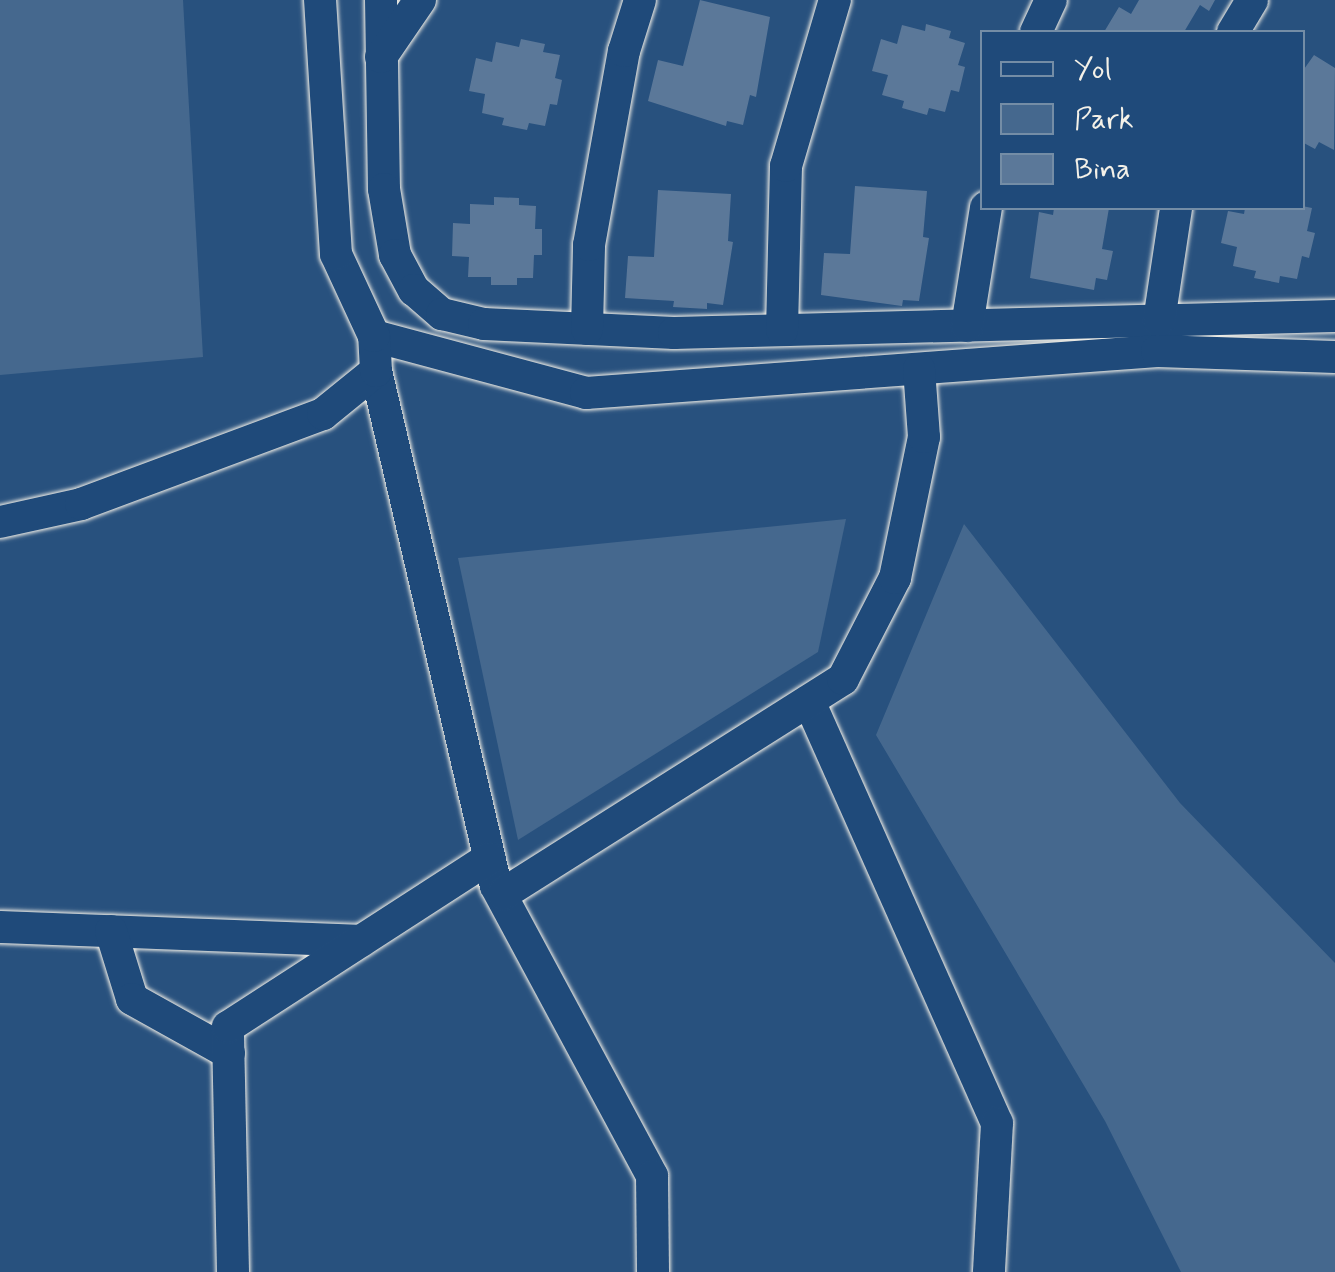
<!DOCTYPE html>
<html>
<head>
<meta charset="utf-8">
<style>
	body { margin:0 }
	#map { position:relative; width:1335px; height:1272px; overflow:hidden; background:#28517e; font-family:Mynerve,sans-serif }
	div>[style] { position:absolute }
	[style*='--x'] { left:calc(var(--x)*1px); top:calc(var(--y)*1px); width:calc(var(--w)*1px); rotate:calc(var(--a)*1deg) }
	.green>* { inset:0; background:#45688e }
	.building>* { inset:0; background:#5b7899 }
	.roads { filter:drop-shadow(0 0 2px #f4f1e8) drop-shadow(0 0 2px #f4f1e8) }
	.minor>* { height:32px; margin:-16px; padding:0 16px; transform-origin:16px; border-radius:16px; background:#1f4a7a }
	span { translate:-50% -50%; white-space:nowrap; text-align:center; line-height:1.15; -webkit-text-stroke:8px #1f4a7a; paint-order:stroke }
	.legend { position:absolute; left:980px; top:30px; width:325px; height:180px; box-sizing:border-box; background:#1f4a7a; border:2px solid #748da6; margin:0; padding:12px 18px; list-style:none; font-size:30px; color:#f4f1e8 }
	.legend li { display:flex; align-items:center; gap:20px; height:50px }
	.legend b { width:50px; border:2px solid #748da6 }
</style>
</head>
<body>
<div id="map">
	<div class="green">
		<div style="clip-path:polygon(0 0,183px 0,203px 357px,0 375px)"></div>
		<div style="clip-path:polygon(846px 519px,818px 652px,518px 840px,458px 558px)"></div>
		<div style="clip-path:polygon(964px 524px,1180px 803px,1335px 963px,1335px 1272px,1181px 1272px,1105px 1121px,876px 735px)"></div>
	</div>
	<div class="building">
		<div style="clip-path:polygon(700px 0,770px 17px,756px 97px,750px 95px,743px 125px,727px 121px,726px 126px,648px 101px,658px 60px,683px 66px)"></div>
		<div style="clip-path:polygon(1139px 0,1215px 0,1209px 11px,1200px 5px,1184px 32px,1104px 32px,1119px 7px,1131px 14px)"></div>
		<div style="clip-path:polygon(926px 24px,951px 31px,949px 38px,965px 43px,958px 65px,965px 67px,959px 92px,951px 90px,945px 112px,929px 108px,927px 115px,902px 108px,904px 101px,882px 95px,888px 75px,872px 71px,881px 39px,897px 44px,902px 25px,925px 31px)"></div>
		<div style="clip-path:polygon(521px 39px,545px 44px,543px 52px,560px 55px,555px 78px,562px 80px,557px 105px,550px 104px,545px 126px,529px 123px,527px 130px,502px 125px,504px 118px,482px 113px,485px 94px,469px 91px,476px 58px,492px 62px,496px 42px,519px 47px)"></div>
		<div style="clip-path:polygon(1314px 55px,1335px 68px,1334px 150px,1319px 142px,1315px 149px,1302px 142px,1302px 72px)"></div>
		<div style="clip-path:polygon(855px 186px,927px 191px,923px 237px,929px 238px,919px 301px,903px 300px,902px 306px,821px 295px,824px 253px,850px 254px)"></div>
		<div style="clip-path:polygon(658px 190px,731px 194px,728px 241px,733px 242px,723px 305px,707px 303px,707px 309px,673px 307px,674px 301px,625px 298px,628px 256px,654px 257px)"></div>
		<div style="clip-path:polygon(494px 197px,519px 198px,519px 205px,536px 206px,535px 229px,542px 229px,542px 255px,534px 255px,533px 278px,517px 278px,517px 285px,491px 285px,491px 277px,468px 277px,469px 257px,452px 256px,453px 223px,470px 224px,470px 204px,494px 205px)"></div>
		<div style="clip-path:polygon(1302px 206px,1312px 208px,1307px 231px,1315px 233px,1309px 258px,1302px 256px,1297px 279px,1280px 276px,1279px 283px,1254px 278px,1256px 271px,1233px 266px,1237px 247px,1221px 243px,1228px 211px,1244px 214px,1245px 208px)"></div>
		<div style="clip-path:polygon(1054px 208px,1109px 208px,1102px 249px,1113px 251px,1107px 280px,1096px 278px,1094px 290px,1030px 278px,1039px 212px,1053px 215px)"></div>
	</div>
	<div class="roads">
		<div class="minor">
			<div style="--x:381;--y:0;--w:189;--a:89.1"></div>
			<div style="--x:384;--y:189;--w:67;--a:80.5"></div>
			<div style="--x:395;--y:255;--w:40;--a:62"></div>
			<div style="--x:414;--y:290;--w:37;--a:41"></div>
			<div style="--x:442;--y:314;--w:43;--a:13.4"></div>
			<div style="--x:484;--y:324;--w:190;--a:2.7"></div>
			<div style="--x:674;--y:333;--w:661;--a:-1.47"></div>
			<div style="--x:1036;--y:32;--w:35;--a:-65"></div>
			<div style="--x:1233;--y:32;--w:37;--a:-59"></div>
			<div style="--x:381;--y:57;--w:69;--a:-55.6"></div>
			<div style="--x:1159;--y:321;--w:114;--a:-81.4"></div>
			<div style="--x:967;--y:326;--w:120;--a:-80.9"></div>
			<div style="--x:587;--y:329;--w:84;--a:-88.6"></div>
			<div style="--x:589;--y:245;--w:197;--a:-79.8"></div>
			<div style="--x:624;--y:51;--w:53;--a:-72.6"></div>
			<div style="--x:782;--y:330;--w:164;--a:-88.6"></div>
			<div style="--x:786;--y:166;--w:173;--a:-73.6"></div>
			<div style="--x:374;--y:336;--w:220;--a:15"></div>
			<div style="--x:586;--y:393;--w:573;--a:-4.21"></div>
			<div style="--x:1157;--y:351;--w:178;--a:1.9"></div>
			<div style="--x:376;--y:371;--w:529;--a:76.88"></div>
			<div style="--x:496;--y:886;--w:329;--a:61.7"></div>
			<div style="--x:652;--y:1176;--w:96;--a:89.4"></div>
			<div style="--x:0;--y:522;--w:83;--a:-12.5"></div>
			<div style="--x:81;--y:504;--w:258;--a:-20.4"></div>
			<div style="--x:323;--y:414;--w:68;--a:-39.1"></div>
			<div style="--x:376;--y:371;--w:35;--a:-93"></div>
			<div style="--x:374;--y:336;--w:90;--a:-114.9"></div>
			<div style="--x:336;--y:254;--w:255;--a:-93.6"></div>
			<div style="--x:809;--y:701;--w:462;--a:66"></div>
			<div style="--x:997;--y:1123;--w:149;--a:93.1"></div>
			<div style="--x:503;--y:894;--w:402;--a:-32.3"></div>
			<div style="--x:843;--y:679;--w:114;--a:-62.8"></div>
			<div style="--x:895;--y:578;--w:144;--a:-78.4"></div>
			<div style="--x:924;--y:437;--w:68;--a:-94.2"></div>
			<div style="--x:0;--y:927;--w:361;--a:2.2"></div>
			<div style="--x:111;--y:931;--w:71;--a:72.8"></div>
			<div style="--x:132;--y:999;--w:111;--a:29.1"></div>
			<div style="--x:233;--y:1272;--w:245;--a:-91.2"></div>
			<div style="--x:228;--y:1027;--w:311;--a:-32.9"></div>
		</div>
	</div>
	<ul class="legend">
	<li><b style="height:12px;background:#1f4a7a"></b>Yol</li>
	<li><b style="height:28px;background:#45688e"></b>Park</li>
	<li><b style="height:28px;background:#5b7899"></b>Bina</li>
	</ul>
</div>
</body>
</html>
